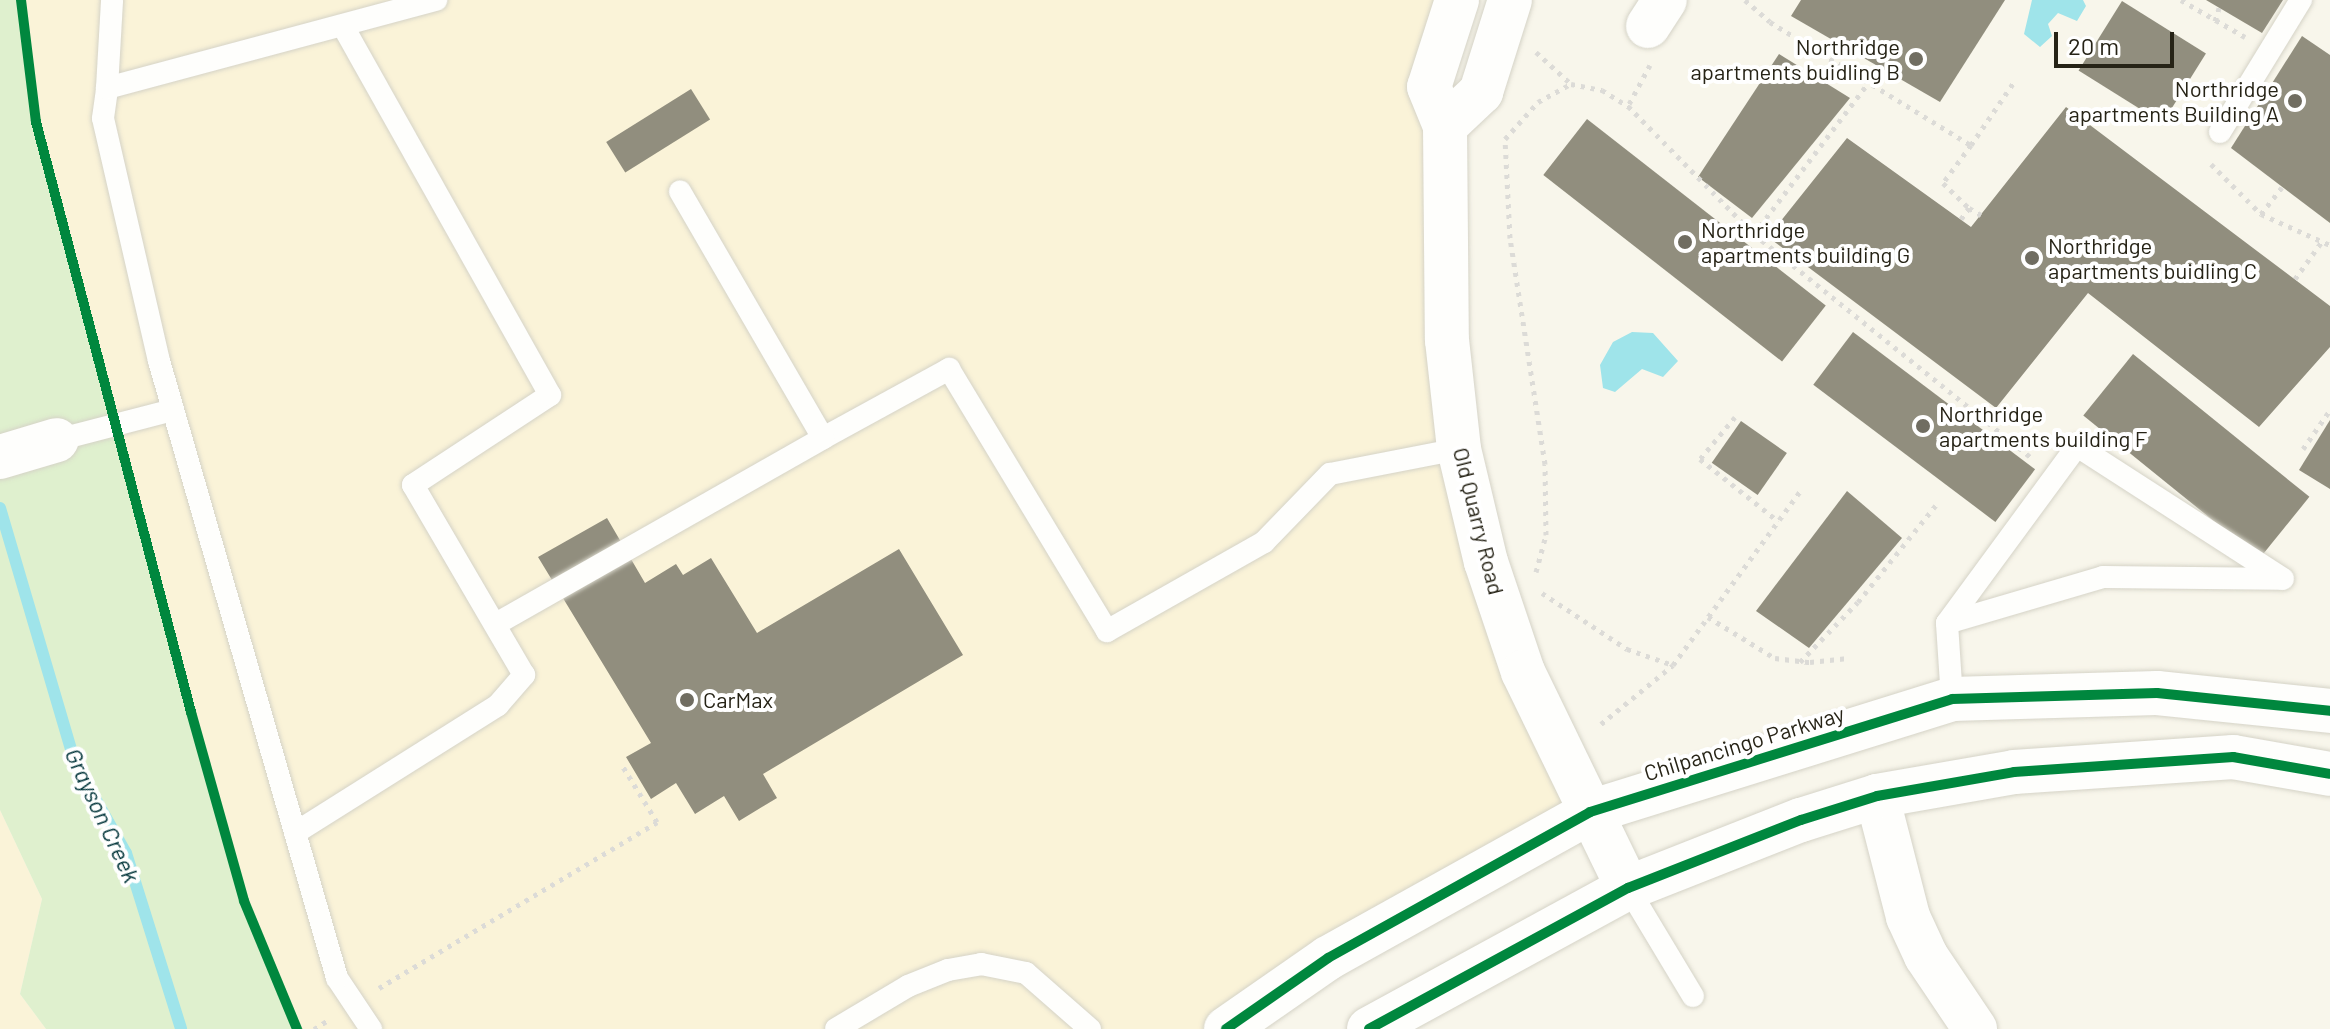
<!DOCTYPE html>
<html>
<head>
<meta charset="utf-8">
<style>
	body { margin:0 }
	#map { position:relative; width:2330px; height:1029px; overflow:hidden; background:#f8f6eb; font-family:Barlow,sans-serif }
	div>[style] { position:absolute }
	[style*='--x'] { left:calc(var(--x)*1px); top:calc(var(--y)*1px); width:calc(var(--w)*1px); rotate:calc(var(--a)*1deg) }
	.built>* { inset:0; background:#faf3d8 }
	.green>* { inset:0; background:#dff0ce }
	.water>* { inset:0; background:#9fe4ea }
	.stream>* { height:12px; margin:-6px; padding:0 6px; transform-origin:6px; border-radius:6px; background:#9fe4ea }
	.building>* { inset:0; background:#918e7e; transform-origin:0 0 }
	.path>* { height:5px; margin-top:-2.5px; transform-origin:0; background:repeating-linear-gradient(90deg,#dcdbd7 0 4px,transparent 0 10px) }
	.roads { filter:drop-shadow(0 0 2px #d5d3c7) drop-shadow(0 0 2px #d5d3c7) }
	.service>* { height:22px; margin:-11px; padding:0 11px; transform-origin:11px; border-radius:11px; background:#fefefc }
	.minor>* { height:44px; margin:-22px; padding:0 22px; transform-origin:22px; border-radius:22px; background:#fefefc }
	.tertiary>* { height:44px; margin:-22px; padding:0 22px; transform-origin:22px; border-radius:22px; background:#fefefc }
	.cycleway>* { height:10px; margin:-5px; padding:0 5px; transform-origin:5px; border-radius:5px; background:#00873e }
	.dots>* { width:22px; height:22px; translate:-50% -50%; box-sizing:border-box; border:4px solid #fff; border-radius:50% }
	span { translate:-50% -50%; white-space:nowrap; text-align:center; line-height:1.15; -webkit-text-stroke:8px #fff; paint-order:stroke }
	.poi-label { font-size:22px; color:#262316 }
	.right { translate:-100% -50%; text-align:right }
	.left { translate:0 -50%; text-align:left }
	.street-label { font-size:22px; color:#262316 }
	.water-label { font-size:24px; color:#02353a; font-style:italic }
	.scale { position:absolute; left:2054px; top:32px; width:120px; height:36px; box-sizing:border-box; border:4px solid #262316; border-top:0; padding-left:10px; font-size:24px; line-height:28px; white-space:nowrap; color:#262316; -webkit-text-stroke:6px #fff; paint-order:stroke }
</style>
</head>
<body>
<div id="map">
	<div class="built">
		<div style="clip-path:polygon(21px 0,1457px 0,1429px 87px,1459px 449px,1590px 812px,1226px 1029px,297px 1029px,244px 901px,191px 712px,36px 122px)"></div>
		<div style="clip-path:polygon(0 810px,42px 899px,20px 994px,46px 1029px,0 1029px)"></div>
	</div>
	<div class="green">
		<div style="clip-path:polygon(0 0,21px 0,36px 122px,191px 712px,244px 901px,297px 1029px,46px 1029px,20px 994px,42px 899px,0 810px)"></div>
	</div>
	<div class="water">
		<div style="clip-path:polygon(2032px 0,2083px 0,2086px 6px,2077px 21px,2058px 13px,2048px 24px,2052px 36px,2040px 47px,2024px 34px)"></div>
		<div style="clip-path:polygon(1632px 332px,1653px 333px,1678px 361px,1663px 377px,1642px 369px,1615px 392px,1603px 388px,1600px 365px,1613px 342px)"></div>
	</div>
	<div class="stream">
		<div style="--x:0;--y:508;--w:266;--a:73.6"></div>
		<div style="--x:75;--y:763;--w:103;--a:60.5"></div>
		<div style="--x:126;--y:853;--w:184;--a:72.6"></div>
	</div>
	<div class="building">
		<div style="clip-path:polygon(1801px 0,2005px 0,1940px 102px,1791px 16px)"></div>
		<div style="clip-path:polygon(2206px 0,2283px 0,2262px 33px)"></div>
		<div style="left:2122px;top:1px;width:99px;height:82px;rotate:32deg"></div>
		<div style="clip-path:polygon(2302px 36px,2330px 55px,2330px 223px,2231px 148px)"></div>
		<div style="clip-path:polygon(1779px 54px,1850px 98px,1752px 218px,1698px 177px)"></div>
		<div style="left:691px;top:89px;width:36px;height:100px;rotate:58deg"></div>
		<div style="clip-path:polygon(2066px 107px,2330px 306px,2330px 347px,2259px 427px,2088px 293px,1996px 408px,1768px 237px,1847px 138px,1971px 227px)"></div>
		<div style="left:1587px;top:119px;width:303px;height:71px;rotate:38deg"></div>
		<div style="left:1853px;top:332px;width:228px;height:66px;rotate:37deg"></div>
		<div style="left:2133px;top:354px;width:227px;height:79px;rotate:39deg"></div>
		<div style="clip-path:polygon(2330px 420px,2330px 489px,2299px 470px)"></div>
		<div style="left:1741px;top:421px;width:56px;height:51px;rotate:35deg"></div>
		<div style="clip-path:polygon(1847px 491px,1902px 538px,1809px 648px,1756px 611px)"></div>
		<div style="clip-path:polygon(607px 518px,645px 583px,676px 564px,683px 575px,711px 558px,757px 633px,899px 549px,963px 655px,763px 774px,777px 798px,739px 821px,724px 796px,695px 814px,676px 783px,651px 799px,626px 757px,651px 743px,538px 557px)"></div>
	</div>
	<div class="path">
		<div style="--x:1745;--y:0;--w:33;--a:41"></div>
		<div style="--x:1770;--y:22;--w:236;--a:31.5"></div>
		<div style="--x:1971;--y:145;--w:47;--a:126.4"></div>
		<div style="--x:1943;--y:183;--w:36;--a:44"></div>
		<div style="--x:2181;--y:0;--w:74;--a:30"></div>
		<div style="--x:2215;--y:21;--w:14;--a:-73"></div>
		<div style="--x:1536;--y:52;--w:47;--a:42.4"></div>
		<div style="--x:1650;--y:65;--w:47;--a:118.2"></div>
		<div style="--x:1628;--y:106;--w:180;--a:45.5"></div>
		<div style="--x:1754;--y:234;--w:189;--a:-52.9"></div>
		<div style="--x:1971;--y:145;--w:76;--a:-55.7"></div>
		<div style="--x:2211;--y:164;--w:71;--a:45"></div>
		<div style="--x:2261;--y:214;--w:76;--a:24.2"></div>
		<div style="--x:2261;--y:214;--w:34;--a:-52"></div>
		<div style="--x:1961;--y:219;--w:14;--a:-54"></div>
		<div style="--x:1969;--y:208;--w:14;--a:30"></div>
		<div style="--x:1754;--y:234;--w:355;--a:38.9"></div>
		<div style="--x:2295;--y:279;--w:48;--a:-54.3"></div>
		<div style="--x:1735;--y:417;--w:55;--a:129.8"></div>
		<div style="--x:1700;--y:459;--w:100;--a:38.5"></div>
		<div style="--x:2303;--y:449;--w:47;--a:-55.3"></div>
		<div style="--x:1536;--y:572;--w:38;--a:-75"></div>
		<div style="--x:1546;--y:535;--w:71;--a:-90.8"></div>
		<div style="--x:1545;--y:464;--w:229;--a:-98.8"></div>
		<div style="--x:1510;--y:238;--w:99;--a:-92.9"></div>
		<div style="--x:1505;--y:139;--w:50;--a:-48.3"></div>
		<div style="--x:1538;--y:102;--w:38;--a:-29"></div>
		<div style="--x:1571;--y:84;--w:32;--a:11"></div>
		<div style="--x:1602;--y:90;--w:31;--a:32"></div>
		<div style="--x:1542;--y:593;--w:102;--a:33.4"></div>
		<div style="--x:1627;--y:649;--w:49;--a:19.2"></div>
		<div style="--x:1708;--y:617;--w:79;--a:31.5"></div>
		<div style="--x:1775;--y:658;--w:35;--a:7"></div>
		<div style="--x:1810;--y:662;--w:36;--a:-6"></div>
		<div style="--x:1800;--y:662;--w:83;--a:-46"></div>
		<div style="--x:1858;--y:602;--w:124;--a:-51.2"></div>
		<div style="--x:1601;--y:724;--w:93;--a:-39.3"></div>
		<div style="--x:1673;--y:665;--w:218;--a:-53.8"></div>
		<div style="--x:379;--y:988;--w:324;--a:-30.8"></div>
		<div style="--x:657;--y:822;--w:67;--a:-121.6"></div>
		<div style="--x:314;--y:1029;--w:19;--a:-32"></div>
	</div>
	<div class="roads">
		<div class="service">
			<div style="--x:107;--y:88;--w:88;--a:-86.7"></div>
			<div style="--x:2220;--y:132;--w:155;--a:-58.5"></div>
			<div style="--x:823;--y:438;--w:144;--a:-28.7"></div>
			<div style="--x:949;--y:369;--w:306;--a:58.9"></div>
			<div style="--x:1107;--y:631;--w:180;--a:-29.5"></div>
			<div style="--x:1264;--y:542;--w:95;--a:-45.9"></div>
			<div style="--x:1330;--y:474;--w:131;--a:-11"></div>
			<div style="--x:57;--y:440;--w:120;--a:-14.5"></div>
			<div style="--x:1947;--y:623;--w:163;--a:-16.4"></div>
			<div style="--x:2103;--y:577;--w:179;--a:0.6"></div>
			<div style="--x:496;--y:624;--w:376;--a:-29.6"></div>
			<div style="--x:823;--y:438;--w:285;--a:-120.1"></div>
			<div style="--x:1952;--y:699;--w:76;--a:-93.8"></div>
			<div style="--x:1947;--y:623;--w:220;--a:-53.7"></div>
			<div style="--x:2077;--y:446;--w:245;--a:32.8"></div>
			<div style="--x:295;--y:833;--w:240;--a:-32.2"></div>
			<div style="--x:498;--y:705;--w:40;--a:-49"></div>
			<div style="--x:524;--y:675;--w:220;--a:-120.3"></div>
			<div style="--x:413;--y:485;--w:164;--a:-33.3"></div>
			<div style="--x:550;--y:395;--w:423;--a:-119.3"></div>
			<div style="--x:1628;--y:888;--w:126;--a:59"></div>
			<div style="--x:371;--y:1029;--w:61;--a:-123.7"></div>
			<div style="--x:337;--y:978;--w:642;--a:-106.09"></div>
			<div style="--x:159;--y:361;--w:249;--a:-103"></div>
			<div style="--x:103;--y:118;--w:30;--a:-82"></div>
			<div style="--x:107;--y:88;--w:341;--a:-15"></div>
			<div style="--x:836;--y:1029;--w:84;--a:-30.8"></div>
			<div style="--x:908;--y:986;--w:43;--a:-21.8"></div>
			<div style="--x:948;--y:970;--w:34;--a:-10"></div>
			<div style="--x:981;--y:964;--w:46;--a:11.3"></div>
			<div style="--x:1026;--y:973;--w:85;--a:41.2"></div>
		</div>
		<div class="minor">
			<div style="--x:1648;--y:26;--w:31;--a:-57"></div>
			<div style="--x:0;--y:457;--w:59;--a:-16.6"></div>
			<div style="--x:1877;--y:796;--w:125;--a:75.6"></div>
			<div style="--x:1908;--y:917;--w:43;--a:65.2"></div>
			<div style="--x:1926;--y:956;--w:88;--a:56.1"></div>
		</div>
		<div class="tertiary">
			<div style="--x:1457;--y:0;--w:91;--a:107.8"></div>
			<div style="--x:1429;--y:87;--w:42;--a:67.7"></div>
			<div style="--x:1445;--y:126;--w:214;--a:89.5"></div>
			<div style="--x:1447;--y:340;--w:110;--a:83.7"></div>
			<div style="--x:1459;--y:449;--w:116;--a:76.6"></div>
			<div style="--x:1486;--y:562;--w:116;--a:71.4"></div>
			<div style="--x:1523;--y:672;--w:240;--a:64.1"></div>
			<div style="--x:1445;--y:126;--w:50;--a:-43.4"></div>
			<div style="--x:1481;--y:92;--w:96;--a:-72.5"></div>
			<div style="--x:1226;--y:1029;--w:124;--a:-34.8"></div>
			<div style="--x:1328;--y:958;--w:300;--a:-29.1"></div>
			<div style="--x:1590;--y:812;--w:379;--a:-17.3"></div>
			<div style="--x:1952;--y:699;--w:205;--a:-1.7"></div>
			<div style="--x:2157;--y:693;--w:174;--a:5.9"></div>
			<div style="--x:1369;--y:1029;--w:295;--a:-28.6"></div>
			<div style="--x:1628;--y:888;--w:186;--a:-21.5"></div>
			<div style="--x:1801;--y:820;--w:80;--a:-17.5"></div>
			<div style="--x:1877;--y:796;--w:139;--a:-9.9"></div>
			<div style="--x:2014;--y:772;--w:220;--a:-3.9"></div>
			<div style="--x:2233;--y:757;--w:98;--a:9.9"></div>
		</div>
	</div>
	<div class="cycleway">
		<div style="--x:21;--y:0;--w:123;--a:83"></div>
		<div style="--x:36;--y:122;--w:610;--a:75.28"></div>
		<div style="--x:191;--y:712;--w:196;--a:74.3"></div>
		<div style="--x:244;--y:901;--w:139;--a:67.5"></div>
		<div style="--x:1226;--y:1029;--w:124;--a:-34.8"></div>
		<div style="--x:1328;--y:958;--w:300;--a:-29.1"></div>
		<div style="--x:1590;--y:812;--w:379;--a:-17.3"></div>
		<div style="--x:1952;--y:699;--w:205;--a:-1.7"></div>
		<div style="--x:2157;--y:693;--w:174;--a:5.9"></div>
		<div style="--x:1369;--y:1029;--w:295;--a:-28.6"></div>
		<div style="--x:1628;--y:888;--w:186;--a:-21.5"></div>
		<div style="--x:1801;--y:820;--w:80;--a:-17.5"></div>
		<div style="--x:1877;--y:796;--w:139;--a:-9.9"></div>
		<div style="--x:2014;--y:772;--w:220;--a:-3.9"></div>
		<div style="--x:2233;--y:757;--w:98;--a:9.9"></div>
	</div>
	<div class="dots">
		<div style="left:1916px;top:59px;background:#706d61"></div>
		<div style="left:2295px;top:101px;background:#706d61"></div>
		<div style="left:1685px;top:242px;background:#706d61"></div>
		<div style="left:2032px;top:258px;background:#706d61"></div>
		<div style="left:1923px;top:426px;background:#706d61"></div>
		<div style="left:687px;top:700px;background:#706d61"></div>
	</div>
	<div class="poi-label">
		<span class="right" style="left:1900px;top:59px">Northridge<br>apartments buidling B</span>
		<span class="right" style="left:2279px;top:101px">Northridge<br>apartments Building A</span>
		<span class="left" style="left:1701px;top:242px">Northridge<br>apartments building G</span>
		<span class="left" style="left:2048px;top:258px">Northridge<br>apartments buidling C</span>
		<span class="left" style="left:1939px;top:426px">Northridge<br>apartments building F</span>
		<span class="left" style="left:703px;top:700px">CarMax</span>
	</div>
	<div class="street-label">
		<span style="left:1479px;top:521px;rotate:76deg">Old Quarry Road</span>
		<span style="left:1744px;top:743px;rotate:-17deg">Chilpancingo Parkway</span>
	</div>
	<div class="water-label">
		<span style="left:103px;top:815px;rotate:65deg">Grayson Creek</span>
	</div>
	<div class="scale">20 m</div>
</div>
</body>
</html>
